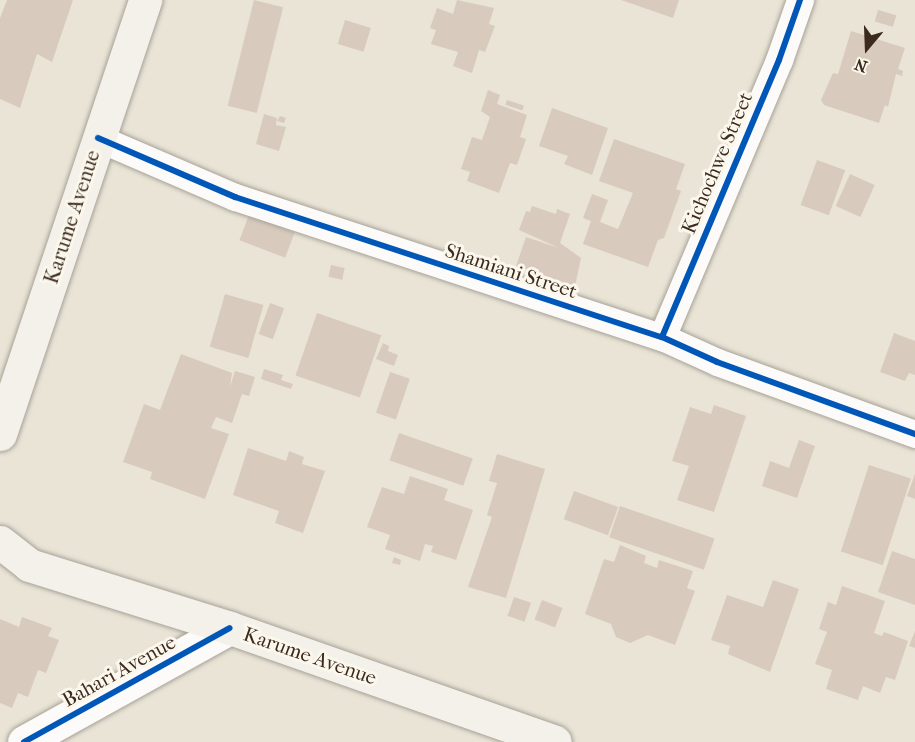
<!DOCTYPE html>
<html>
<head>
<meta charset="utf-8">
<style>
	body { margin:0 }
	#map { position:relative; width:915px; height:742px; overflow:hidden; background:#e9e4d6; font-family:"IM FELL French Canon",serif }
	div>[style] { position:absolute }
	[style*='--x'] { left:calc(var(--x)*1px); top:calc(var(--y)*1px); width:calc(var(--w)*1px); rotate:calc(var(--a)*1deg) }
	.building>* { inset:0; background:#d8cbbe; transform-origin:0 0 }
	.roads { filter:drop-shadow(0 0 2px #a7a298) drop-shadow(0 0 2px #a7a298) }
	.minor>* { height:27px; margin:-13.5px; padding:0 13.5px; transform-origin:13.5px; border-radius:13.5px; background:#fcfbf9 }
	.tertiary>* { height:33px; margin:-16.5px; padding:0 16.5px; transform-origin:16.5px; border-radius:16.5px; background:#fcfbf9 }
	.secondary>* { height:33px; margin:-16.5px; padding:0 16.5px; transform-origin:16.5px; border-radius:16.5px; background:#f3f1ea }
	.cycleway>* { height:6px; margin:-3px; padding:0 3px; transform-origin:3px; border-radius:3px; background:#0057b8 }
	span { translate:-50% -50%; white-space:nowrap; text-align:center; line-height:1.15; -webkit-text-stroke:6px #fbf7ec; paint-order:stroke }
	.street-label { font-size:20px; color:#3b2a1e }
	.north { position:absolute; left:837px; top:18px; width:60px; height:60px; -webkit-text-stroke:4px #fbf7ec; paint-order:stroke; rotate:199deg; font-size:16px; font-weight:700; line-height:24px; text-align:center; color:#3b2a1e }
	.north::after { content:''; display:block; margin:auto; width:21px; height:27px; background:#3b2a1e; clip-path:polygon(50% 0,100% 100%,50% 72%,0 100%) }
</style>
</head>
<body>
<div id="map">
	<div class="building">
		<div style="clip-path:polygon(7px 0,73px 0,52px 62px,37px 54px,20px 108px,0 99px,0 18px)"></div>
		<div style="left:254px;top:0;width:30px;height:109px;rotate:14deg"></div>
		<div style="clip-path:polygon(457px 0,494px 8px,489px 24px,495px 26px,485px 52px,479px 50px,472px 73px,453px 66px,458px 52px,431px 44px,436px 30px,430px 28px,437px 8px,453px 14px)"></div>
		<div style="clip-path:polygon(621px 0,679px 0,673px 18px)"></div>
		<div style="left:878px;top:10px;width:19px;height:12px;rotate:16deg"></div>
		<div style="left:345px;top:20px;width:27px;height:25px;rotate:17deg"></div>
		<div style="clip-path:polygon(851px 31px,905px 48px,898px 69px,903px 71px,902px 76px,896px 74px,888px 107px,885px 105px,879px 123px,824px 105px,821px 100px,833px 73px,838px 74px)"></div>
		<div style="clip-path:polygon(488px 90px,500px 95px,497px 104px,527px 115px,520px 137px,526px 139px,517px 165px,510px 163px,499px 193px,467px 181px,470px 172px,461px 169px,472px 137px,482px 140px,490px 117px,481px 111px)"></div>
		<div style="left:507px;top:100px;width:18px;height:5px;rotate:19deg"></div>
		<div style="clip-path:polygon(552px 108px,608px 128px,592px 175px,564px 164px,568px 156px,539px 146px)"></div>
		<div style="clip-path:polygon(264px 114px,277px 118px,276px 125px,286px 127px,279px 151px,256px 144px)"></div>
		<div style="clip-path:polygon(280px 116px,286px 118px,284px 123px,277px 121px)"></div>
		<div style="clip-path:polygon(614px 139px,685px 164px,676px 189px,681px 191px,664px 238px,658px 240px,648px 267px,583px 244px,591px 221px,583px 218px,592px 194px,608px 200px,600px 222px,618px 229px,633px 193px,599px 181px)"></div>
		<div style="left:817px;top:160px;width:30px;height:48px;rotate:20deg"></div>
		<div style="left:850px;top:174px;width:27px;height:35px;rotate:24deg"></div>
		<div style="clip-path:polygon(532px 206px,556px 214px,557px 209px,570px 214px,560px 243px,581px 258px,575px 286px,516px 266px,526px 237px,559px 248px,519px 230px,526px 211px,530px 212px)"></div>
		<div style="left:249px;top:215px;width:49px;height:27px;rotate:21deg"></div>
		<div style="left:331px;top:265px;width:14px;height:12px;rotate:12deg"></div>
		<div style="left:225px;top:294px;width:40px;height:55px;rotate:16deg"></div>
		<div style="left:270px;top:303px;width:15px;height:33px;rotate:20deg"></div>
		<div style="left:317px;top:313px;width:68px;height:66px;rotate:19deg"></div>
		<div style="clip-path:polygon(894px 333px,915px 341px,915px 375px,909px 373px,905px 381px,880px 372px)"></div>
		<div style="clip-path:polygon(383px 343px,389px 346px,388px 351px,398px 355px,394px 366px,376px 359px)"></div>
		<div style="clip-path:polygon(181px 354px,232px 373px,230px 387px,235px 371px,255px 377px,249px 396px,242px 394px,232px 423px,216px 417px,211px 428px,229px 434px,205px 499px,150px 479px,152px 472px,123px 462px,144px 404px,160px 410px)"></div>
		<div style="clip-path:polygon(264px 369px,283px 375px,281px 380px,293px 384px,291px 389px,261px 379px)"></div>
		<div style="left:390px;top:372px;width:21px;height:43px;rotate:19deg"></div>
		<div style="clip-path:polygon(714px 405px,746px 416px,714px 512px,677px 500px,689px 466px,672px 461px,690px 407px,711px 414px)"></div>
		<div style="left:399px;top:433px;width:78px;height:29px;rotate:19deg"></div>
		<div style="clip-path:polygon(799px 440px,815px 446px,797px 498px,762px 486px,770px 461px,789px 468px)"></div>
		<div style="clip-path:polygon(248px 448px,286px 461px,289px 451px,304px 457px,302px 464px,325px 471px,303px 533px,275px 523px,279px 511px,233px 495px)"></div>
		<div style="clip-path:polygon(497px 454px,545px 469px,506px 598px,468px 587px,492px 517px,487px 515px,497px 483px,489px 481px)"></div>
		<div style="left:869px;top:465px;width:44px;height:91px;rotate:18deg"></div>
		<div style="clip-path:polygon(915px 474px,915px 499px,907px 496px)"></div>
		<div style="clip-path:polygon(410px 476px,448px 489px,444px 500px,473px 510px,456px 560px,431px 552px,433px 546px,425px 544px,420px 561px,385px 549px,390px 535px,367px 527px,382px 487px,404px 494px)"></div>
		<div style="left:574px;top:491px;width:47px;height:30px;rotate:20deg"></div>
		<div style="left:620px;top:506px;width:100px;height:33px;rotate:19deg"></div>
		<div style="clip-path:polygon(620px 545px,646px 556px,644px 563px,657px 568px,659px 560px,693px 571px,687px 588px,695px 591px,675px 645px,648px 635px,630px 643px,616px 637px,611px 624px,585px 614px,604px 559px,614px 562px)"></div>
		<div style="clip-path:polygon(892px 551px,915px 559px,915px 605px,878px 592px)"></div>
		<div style="clip-path:polygon(394px 557px,401px 560px,400px 565px,392px 563px)"></div>
		<div style="clip-path:polygon(773px 580px,799px 589px,770px 672px,728px 654px,730px 646px,711px 640px,727px 595px,763px 607px)"></div>
		<div style="clip-path:polygon(842px 586px,885px 601px,874px 633px,882px 636px,884px 632px,908px 641px,895px 680px,886px 677px,880px 693px,863px 686px,858px 700px,826px 689px,832px 670px,815px 664px,827px 632px,819px 629px,828px 602px,836px 605px)"></div>
		<div style="left:514px;top:597px;width:18px;height:20px;rotate:19deg"></div>
		<div style="left:542px;top:600px;width:22px;height:21px;rotate:21deg"></div>
		<div style="clip-path:polygon(22px 617px,52px 628px,48px 636px,59px 640px,46px 673px,38px 670px,28px 697px,18px 693px,12px 708px,0 703px,0 619px,19px 627px)"></div>
		<div style="clip-path:polygon(915px 631px,915px 648px,909px 646px)"></div>
	</div>
	<div class="roads">
		<div class="minor">
			<div style="--x:98;--y:138;--w:149;--a:23.3"></div>
			<div style="--x:235;--y:197;--w:449;--a:18.2"></div>
			<div style="--x:662;--y:337;--w:60;--a:24.4"></div>
			<div style="--x:717;--y:362;--w:211;--a:20"></div>
			<div style="--x:662;--y:337;--w:301;--a:-67.1"></div>
			<div style="--x:779;--y:60;--w:64;--a:-70.7"></div>
		</div>
		<div class="tertiary">
			<div style="--x:24;--y:742;--w:235;--a:-29"></div>
		</div>
		<div class="secondary">
			<div style="--x:0;--y:434;--w:458;--a:-71.5"></div>
			<div style="--x:0;--y:542;--w:37;--a:38"></div>
			<div style="--x:29;--y:565;--w:211;--a:17.4"></div>
			<div style="--x:230;--y:628;--w:344;--a:19.3"></div>
		</div>
	</div>
	<div class="cycleway">
		<div style="--x:98;--y:138;--w:149;--a:23.3"></div>
		<div style="--x:235;--y:197;--w:449;--a:18.2"></div>
		<div style="--x:662;--y:337;--w:60;--a:24.4"></div>
		<div style="--x:717;--y:362;--w:211;--a:20"></div>
		<div style="--x:662;--y:337;--w:301;--a:-67.1"></div>
		<div style="--x:779;--y:60;--w:64;--a:-70.7"></div>
		<div style="--x:24;--y:742;--w:235;--a:-29"></div>
	</div>
	<div class="street-label">
		<span style="left:717px;top:163px;rotate:-67deg">Kichochwe Street</span>
		<span style="left:72px;top:217px;rotate:-72deg">Karume Avenue</span>
		<span style="left:511px;top:271px;rotate:18deg">Shamiani Street</span>
		<span style="left:310px;top:656px;rotate:19deg">Karume Avenue</span>
		<span style="left:119px;top:671px;rotate:-29deg">Bahari Avenue</span>
	</div>
	<div class="north">N</div>
</div>
</body>
</html>
